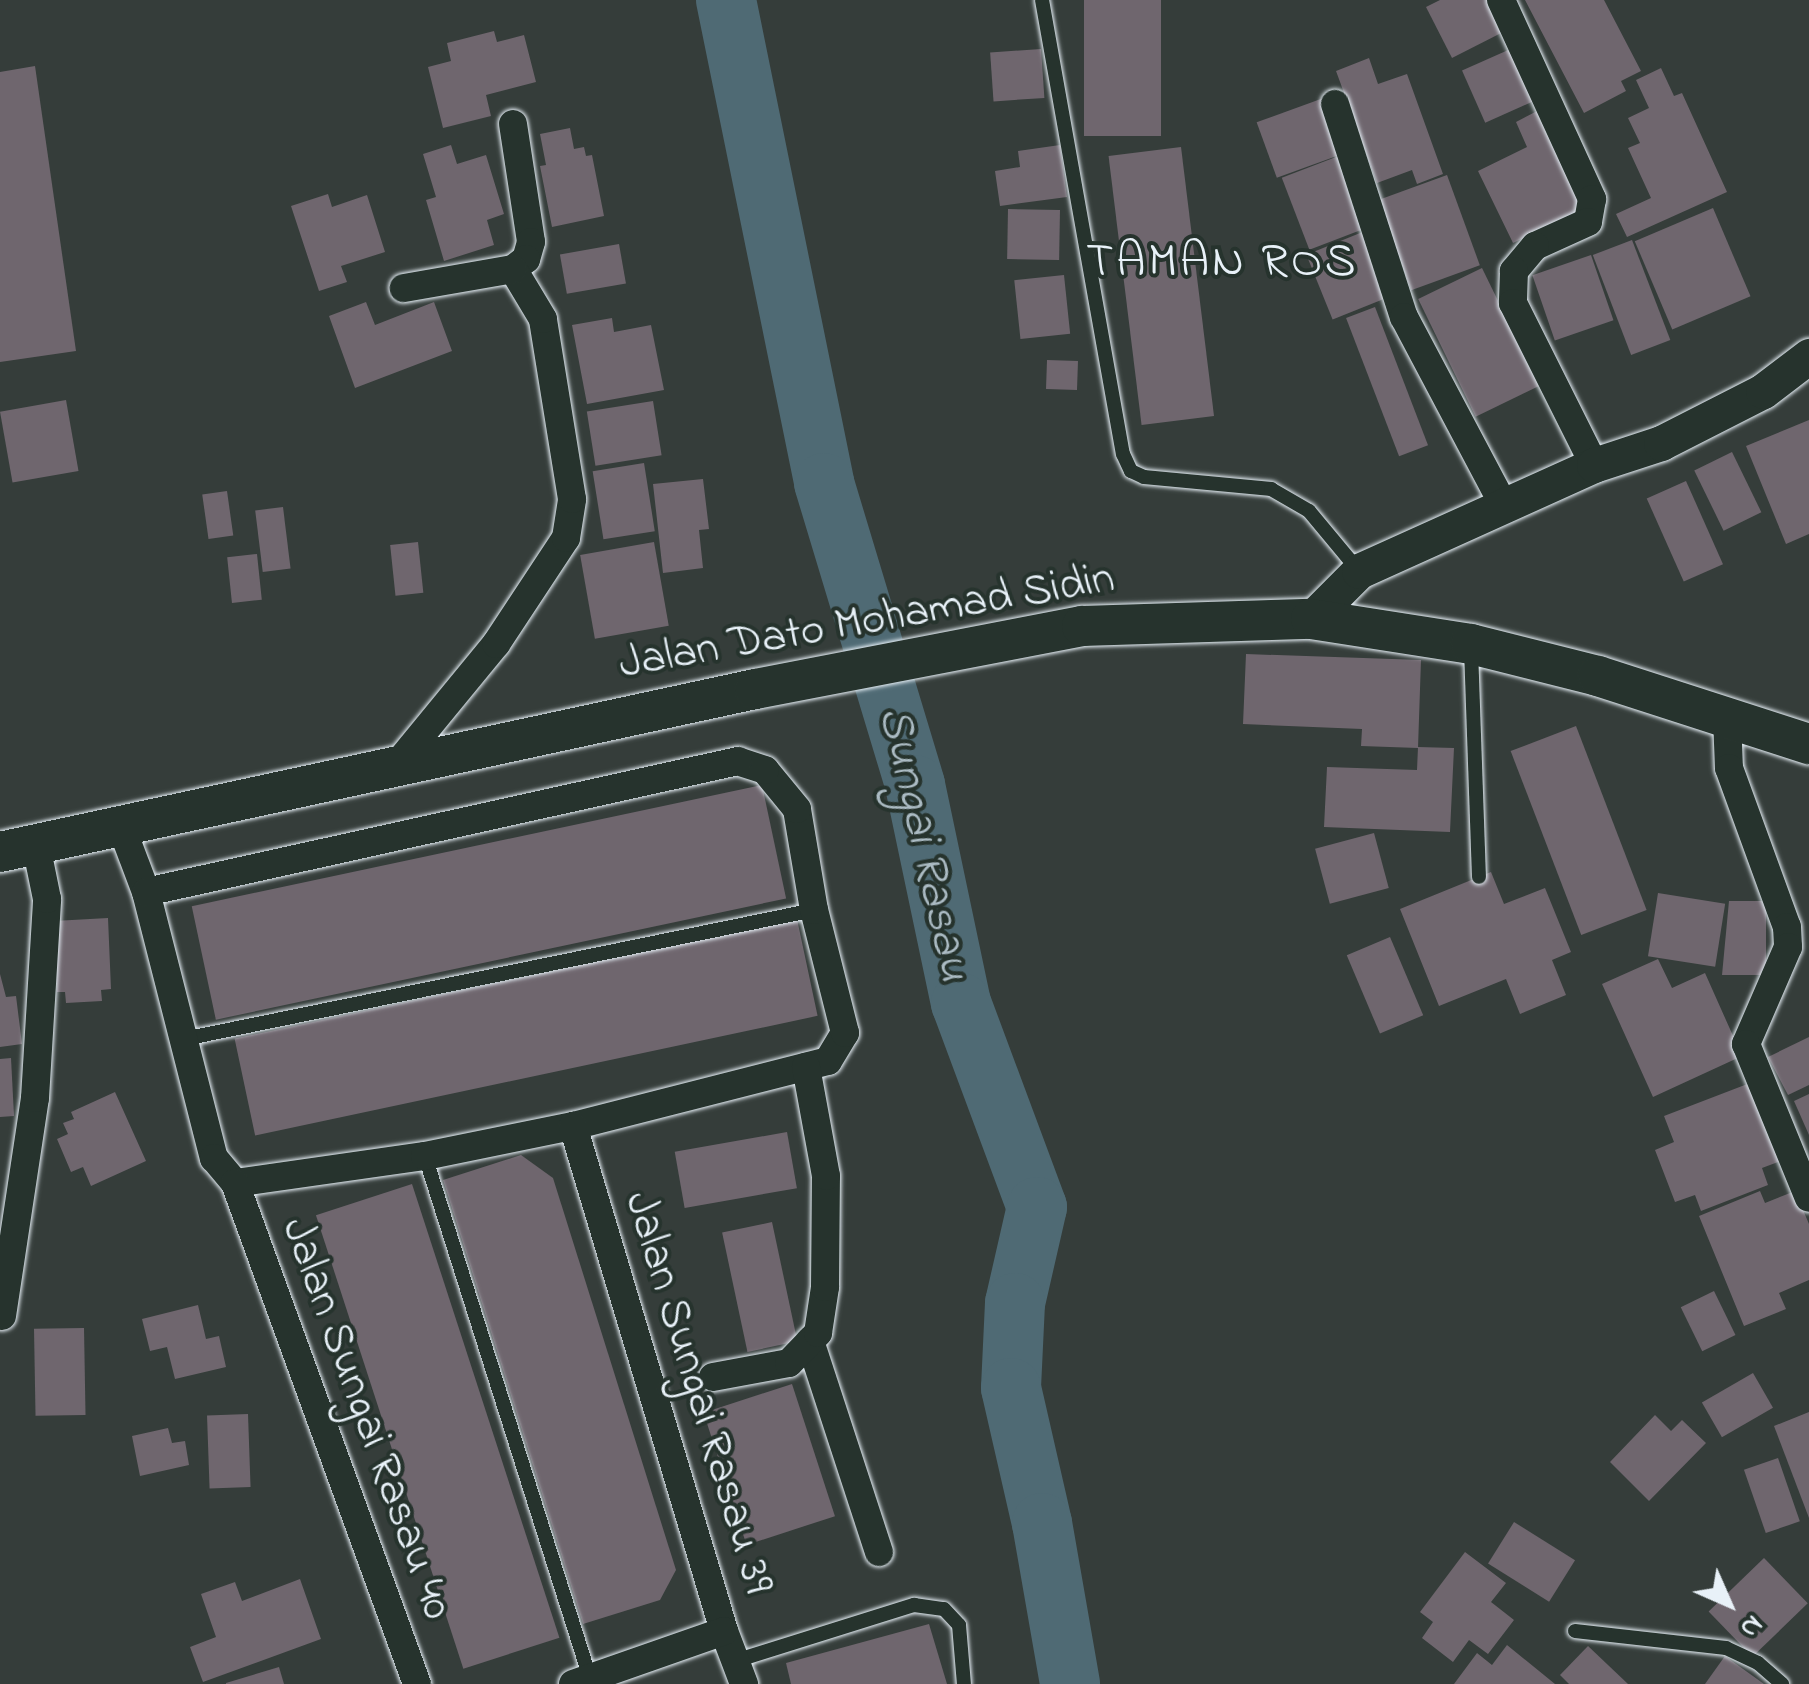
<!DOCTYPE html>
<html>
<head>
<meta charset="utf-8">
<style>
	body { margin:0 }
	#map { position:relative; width:1809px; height:1684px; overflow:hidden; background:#353d3a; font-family:"Indie Flower",sans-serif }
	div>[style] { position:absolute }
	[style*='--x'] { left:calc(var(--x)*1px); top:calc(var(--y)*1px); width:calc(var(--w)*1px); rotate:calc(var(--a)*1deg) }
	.river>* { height:60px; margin:-30px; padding:0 30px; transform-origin:30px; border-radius:30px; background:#4f6a74 }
	.building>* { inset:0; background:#6f666e; transform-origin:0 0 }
	.roads { filter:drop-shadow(0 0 2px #e8f1f8) drop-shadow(0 0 2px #e8f1f8) }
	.service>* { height:14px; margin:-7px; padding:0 7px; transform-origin:7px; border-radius:7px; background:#26332d }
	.minor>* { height:28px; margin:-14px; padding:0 14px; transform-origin:14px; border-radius:14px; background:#26332d }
	.tertiary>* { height:35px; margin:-17.5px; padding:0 17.5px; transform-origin:17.5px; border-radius:17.5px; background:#26332d }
	.secondary>* { height:40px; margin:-20px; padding:0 20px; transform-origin:20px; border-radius:20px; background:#26332d }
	span { translate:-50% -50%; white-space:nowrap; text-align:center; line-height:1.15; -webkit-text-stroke:8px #26332d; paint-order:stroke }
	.street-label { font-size:45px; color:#e8f1f8 }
	.neighbourhood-label { font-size:48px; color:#e8f1f8; letter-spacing:2.5px }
	.water-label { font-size:48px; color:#abbbc3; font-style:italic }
	.north { position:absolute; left:1679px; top:1554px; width:100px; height:100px; -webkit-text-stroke:8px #26332d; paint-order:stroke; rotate:135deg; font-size:28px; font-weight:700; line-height:40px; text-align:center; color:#e8f1f8 }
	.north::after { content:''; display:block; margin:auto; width:35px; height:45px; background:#e8f1f8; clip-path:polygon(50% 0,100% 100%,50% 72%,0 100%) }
</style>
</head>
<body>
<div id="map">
	<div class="river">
		<div style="--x:726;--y:0;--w:493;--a:78.5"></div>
		<div style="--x:824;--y:483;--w:315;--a:73.2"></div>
		<div style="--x:915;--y:785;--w:223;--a:78.1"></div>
		<div style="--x:961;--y:1003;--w:218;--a:69.6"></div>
		<div style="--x:1037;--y:1207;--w:98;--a:102.9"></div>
		<div style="--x:1015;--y:1303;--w:85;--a:92.7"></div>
		<div style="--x:1011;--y:1388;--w:139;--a:77.1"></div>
		<div style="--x:1042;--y:1523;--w:163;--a:80.1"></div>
	</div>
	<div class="building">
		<div style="left:1084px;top:0;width:77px;height:136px"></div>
		<div style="clip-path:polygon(1440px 0,1494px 0,1509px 29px,1452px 58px,1426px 7px)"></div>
		<div style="clip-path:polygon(1525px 0,1604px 0,1641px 71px,1621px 81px,1626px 91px,1584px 113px)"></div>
		<div style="clip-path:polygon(494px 31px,497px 42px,524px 35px,536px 82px,486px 95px,491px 116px,443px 128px,428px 67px,451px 61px,447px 43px)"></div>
		<div style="left:1515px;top:47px;width:57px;height:58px;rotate:66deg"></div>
		<div style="left:1041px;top:49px;width:49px;height:51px;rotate:86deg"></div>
		<div style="clip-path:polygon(1369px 58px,1378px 84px,1407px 74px,1443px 174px,1417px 184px,1412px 170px,1377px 183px,1336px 71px)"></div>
		<div style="clip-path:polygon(35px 66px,76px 351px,0 362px,0 72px)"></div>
		<div style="clip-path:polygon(1661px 68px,1674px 96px,1682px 93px,1727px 192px,1627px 237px,1616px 214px,1651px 198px,1628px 148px,1640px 143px,1628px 118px,1649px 108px,1636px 80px)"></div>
		<div style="left:1329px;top:96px;width:59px;height:77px;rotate:70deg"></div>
		<div style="clip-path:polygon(1539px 110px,1586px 208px,1513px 243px,1478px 171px,1527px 147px,1516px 122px)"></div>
		<div style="clip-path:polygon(570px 128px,574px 149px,584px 147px,586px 156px,592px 155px,604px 216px,552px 227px,540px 166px,546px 165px,540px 134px)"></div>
		<div style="clip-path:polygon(451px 145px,457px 164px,486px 155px,504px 214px,487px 220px,494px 245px,444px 261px,426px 200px,436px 197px,423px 154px)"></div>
		<div style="clip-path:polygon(1060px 145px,1067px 197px,1000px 206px,995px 171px,1020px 167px,1018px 151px)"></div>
		<div style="left:1181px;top:147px;width:271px;height:73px;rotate:83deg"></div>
		<div style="left:1349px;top:152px;width:77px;height:72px;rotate:69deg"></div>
		<div style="left:1447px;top:175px;width:96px;height:73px;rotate:70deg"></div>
		<div style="clip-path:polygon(328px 194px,332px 207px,367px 195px,385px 252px,341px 266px,347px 282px,319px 291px,291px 206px)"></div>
		<div style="left:1713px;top:208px;width:96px;height:85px;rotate:67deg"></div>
		<div style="left:1008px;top:209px;width:52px;height:50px;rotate:1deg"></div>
		<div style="left:1375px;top:227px;width:70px;height:74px;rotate:68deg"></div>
		<div style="left:1632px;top:240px;width:107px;height:42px;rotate:69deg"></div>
		<div style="left:619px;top:244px;width:40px;height:60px;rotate:80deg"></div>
		<div style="left:1591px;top:255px;width:69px;height:62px;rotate:71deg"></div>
		<div style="left:1482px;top:268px;width:131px;height:71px;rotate:64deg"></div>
		<div style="left:1064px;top:275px;width:59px;height:50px;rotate:84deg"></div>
		<div style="clip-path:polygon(366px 302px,375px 325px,434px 302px,452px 351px,355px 388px,329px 316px)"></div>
		<div style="left:1375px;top:307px;width:148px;height:31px;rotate:69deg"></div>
		<div style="clip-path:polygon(612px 318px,614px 332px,651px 325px,664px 390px,587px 404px,572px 325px)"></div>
		<div style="left:1078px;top:361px;width:29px;height:31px;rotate:92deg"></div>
		<div style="left:66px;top:400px;width:72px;height:67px;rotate:80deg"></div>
		<div style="left:653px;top:401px;width:55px;height:67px;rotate:81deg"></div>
		<div style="clip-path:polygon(1809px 420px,1809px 534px,1786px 544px,1746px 446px)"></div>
		<div style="left:1732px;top:452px;width:67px;height:42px;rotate:64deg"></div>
		<div style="left:644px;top:463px;width:69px;height:52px;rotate:81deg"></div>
		<div style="clip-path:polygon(703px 479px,709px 529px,699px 530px,703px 568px,663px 573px,653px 484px)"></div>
		<div style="left:1686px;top:481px;width:91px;height:43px;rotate:66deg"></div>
		<div style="left:227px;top:491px;width:45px;height:25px;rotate:82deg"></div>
		<div style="left:283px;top:507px;width:62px;height:28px;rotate:83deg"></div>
		<div style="left:418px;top:542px;width:51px;height:28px;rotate:84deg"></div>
		<div style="left:654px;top:542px;width:85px;height:75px;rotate:80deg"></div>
		<div style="left:257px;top:554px;width:46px;height:30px;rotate:84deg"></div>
		<div style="clip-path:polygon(1246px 654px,1421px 660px,1418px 748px,1361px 746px,1362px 729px,1243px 724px)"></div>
		<div style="left:1576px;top:726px;width:197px;height:70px;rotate:69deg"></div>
		<div style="clip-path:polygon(1418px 747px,1454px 748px,1450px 832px,1324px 827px,1327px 767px,1417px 770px)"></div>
		<div style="left:762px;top:785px;width:116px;height:583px;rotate:78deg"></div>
		<div style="left:1374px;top:833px;width:57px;height:61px;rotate:75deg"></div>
		<div style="clip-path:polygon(1491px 872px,1504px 904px,1545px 888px,1571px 952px,1552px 960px,1566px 995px,1520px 1014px,1506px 979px,1439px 1006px,1400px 909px)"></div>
		<div style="left:1658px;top:893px;width:68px;height:64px;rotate:9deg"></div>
		<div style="clip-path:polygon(1729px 901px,1766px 901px,1766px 975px,1722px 975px)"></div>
		<div style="clip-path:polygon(108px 918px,111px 989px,101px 990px,102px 1001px,66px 1003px,65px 992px,57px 992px,54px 921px)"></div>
		<div style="left:797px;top:919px;width:99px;height:575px;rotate:78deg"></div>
		<div style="left:1390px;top:937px;width:85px;height:47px;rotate:67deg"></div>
		<div style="clip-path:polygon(1658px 959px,1672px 988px,1705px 973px,1742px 1056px,1653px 1097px,1602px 984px)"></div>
		<div style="clip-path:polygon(0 974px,6px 997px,16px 996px,22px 1044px,0 1047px)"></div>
		<div style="clip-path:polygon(1809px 1037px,1809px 1085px,1788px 1095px,1768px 1057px)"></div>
		<div style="clip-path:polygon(11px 1058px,14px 1116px,0 1117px,0 1059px)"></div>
		<div style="clip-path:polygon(1750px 1083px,1781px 1161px,1762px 1168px,1768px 1185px,1701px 1211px,1695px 1195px,1675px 1202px,1655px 1150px,1674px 1142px,1664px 1116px)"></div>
		<div style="clip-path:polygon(115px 1092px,146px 1161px,91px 1186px,83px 1167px,71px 1172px,57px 1139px,68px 1134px,63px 1123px,74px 1119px,71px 1112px)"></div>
		<div style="clip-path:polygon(1809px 1094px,1809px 1135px,1794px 1101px)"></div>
		<div style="left:787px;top:1132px;width:57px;height:114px;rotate:80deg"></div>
		<div style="clip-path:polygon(521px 1155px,553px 1178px,676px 1570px,660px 1600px,583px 1624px,443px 1180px)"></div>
		<div style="left:412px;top:1184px;width:477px;height:101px;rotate:72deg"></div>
		<div style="clip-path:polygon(1760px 1191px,1765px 1203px,1795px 1191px,1809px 1224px,1809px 1280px,1779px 1293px,1786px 1309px,1744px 1326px,1699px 1216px)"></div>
		<div style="left:772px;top:1222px;width:122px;height:51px;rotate:78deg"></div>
		<div style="left:1714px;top:1291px;width:49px;height:37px;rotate:64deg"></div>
		<div style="clip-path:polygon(198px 1305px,206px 1339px,219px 1336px,226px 1367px,175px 1379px,167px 1347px,150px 1351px,142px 1319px)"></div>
		<div style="left:84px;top:1328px;width:87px;height:50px;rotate:89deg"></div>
		<div style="left:1753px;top:1373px;width:40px;height:59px;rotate:60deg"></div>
		<div style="left:792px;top:1384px;width:139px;height:93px;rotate:72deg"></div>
		<div style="clip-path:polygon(1809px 1412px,1809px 1518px,1774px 1426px)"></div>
		<div style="left:248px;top:1414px;width:73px;height:41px;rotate:88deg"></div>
		<div style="clip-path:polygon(1655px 1415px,1671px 1431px,1682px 1420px,1706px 1443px,1649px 1501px,1610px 1462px)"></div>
		<div style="clip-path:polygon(168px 1428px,172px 1443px,185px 1441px,189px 1465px,140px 1476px,132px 1436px)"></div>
		<div style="left:1778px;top:1458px;width:67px;height:36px;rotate:71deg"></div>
		<div style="left:1514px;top:1522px;width:72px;height:49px;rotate:32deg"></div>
		<div style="clip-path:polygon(1465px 1552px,1506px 1583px,1491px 1602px,1514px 1620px,1488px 1654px,1469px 1640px,1453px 1662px,1422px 1638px,1433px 1622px,1420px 1612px)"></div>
		<div style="left:1764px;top:1558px;width:63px;height:77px;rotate:46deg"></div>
		<div style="clip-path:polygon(300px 1579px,321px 1639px,203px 1682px,190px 1647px,216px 1637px,201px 1594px,235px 1582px,242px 1601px)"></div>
		<div style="clip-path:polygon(929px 1624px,947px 1684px,791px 1684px,786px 1663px)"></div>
		<div style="clip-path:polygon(1507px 1645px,1555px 1684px,1454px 1684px,1477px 1653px,1492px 1665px)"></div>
		<div style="clip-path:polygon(1588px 1646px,1628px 1684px,1569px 1684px,1560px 1675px)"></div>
		<div style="clip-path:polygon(1725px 1656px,1764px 1684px,1705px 1684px)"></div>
		<div style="clip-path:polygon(279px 1667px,284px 1684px,226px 1684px,226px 1683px)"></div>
	</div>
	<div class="roads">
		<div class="service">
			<div style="--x:1042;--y:0;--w:461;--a:79.9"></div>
			<div style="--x:1123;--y:454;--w:19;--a:65"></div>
			<div style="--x:1131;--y:471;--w:14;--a:25"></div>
			<div style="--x:1144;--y:477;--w:128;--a:5.4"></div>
			<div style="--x:1271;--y:489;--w:44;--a:30.1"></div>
			<div style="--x:1309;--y:511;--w:78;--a:50.2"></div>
			<div style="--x:1471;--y:649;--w:228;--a:88"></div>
			<div style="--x:184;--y:1039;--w:643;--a:-11.57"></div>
			<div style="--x:425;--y:1156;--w:547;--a:72.46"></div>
			<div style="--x:1575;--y:1631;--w:152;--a:6.4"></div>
			<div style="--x:1726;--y:1648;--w:35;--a:25"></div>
			<div style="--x:1758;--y:1663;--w:32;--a:41"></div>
			<div style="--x:735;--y:1661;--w:188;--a:-17.4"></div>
			<div style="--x:914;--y:1605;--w:30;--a:8"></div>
			<div style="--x:944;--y:1609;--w:22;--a:47"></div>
			<div style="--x:959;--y:1625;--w:59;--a:85.2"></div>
		</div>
		<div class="minor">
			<div style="--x:1501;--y:0;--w:219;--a:65.4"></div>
			<div style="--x:1592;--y:199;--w:23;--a:100"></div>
			<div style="--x:1588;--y:222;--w:58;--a:155.6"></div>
			<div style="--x:1535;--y:246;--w:33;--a:130"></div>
			<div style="--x:1514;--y:271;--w:32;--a:92"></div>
			<div style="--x:1513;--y:303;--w:181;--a:63.4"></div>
			<div style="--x:1335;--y:104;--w:224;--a:72.1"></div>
			<div style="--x:1404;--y:317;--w:216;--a:62.1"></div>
			<div style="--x:513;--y:124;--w:119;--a:81.3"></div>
			<div style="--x:531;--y:242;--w:18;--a:106"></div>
			<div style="--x:526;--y:259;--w:16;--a:142"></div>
			<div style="--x:1727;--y:717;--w:51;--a:87.8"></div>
			<div style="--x:1729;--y:768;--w:169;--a:70"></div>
			<div style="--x:1787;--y:927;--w:20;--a:87"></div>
			<div style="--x:1788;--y:947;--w:106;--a:113.4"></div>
			<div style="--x:1746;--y:1044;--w:166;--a:67.8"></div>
			<div style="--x:394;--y:768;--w:161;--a:-50.6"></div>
			<div style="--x:496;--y:644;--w:127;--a:-56.6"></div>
			<div style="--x:566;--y:538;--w:39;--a:-81"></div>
			<div style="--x:572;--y:499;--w:182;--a:-99.2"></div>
			<div style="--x:543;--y:319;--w:58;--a:-121"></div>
			<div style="--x:513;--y:269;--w:111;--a:170.1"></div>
			<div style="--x:120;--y:823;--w:74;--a:69.4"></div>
			<div style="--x:146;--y:892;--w:275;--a:75.7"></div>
			<div style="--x:214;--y:1158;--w:33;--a:50"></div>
			<div style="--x:235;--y:1183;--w:192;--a:-8.1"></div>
			<div style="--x:425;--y:1156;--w:151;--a:-11.5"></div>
			<div style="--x:573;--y:1126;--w:263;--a:-14.3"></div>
			<div style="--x:828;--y:1061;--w:33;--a:-59"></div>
			<div style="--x:845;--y:1033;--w:127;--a:-104.1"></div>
			<div style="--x:814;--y:910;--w:102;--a:-99.6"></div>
			<div style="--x:797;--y:809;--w:50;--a:-129.4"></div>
			<div style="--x:765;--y:770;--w:28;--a:-162"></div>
			<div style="--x:738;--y:761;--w:606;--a:167.52"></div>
			<div style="--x:573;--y:1126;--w:527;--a:73.35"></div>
			<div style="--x:724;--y:1631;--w:57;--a:69.3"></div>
			<div style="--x:235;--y:1183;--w:533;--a:70.04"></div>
			<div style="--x:2;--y:1316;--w:220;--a:-81.4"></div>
			<div style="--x:35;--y:1098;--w:199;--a:-86.5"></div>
			<div style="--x:47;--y:899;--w:55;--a:-101.5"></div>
			<div style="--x:810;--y:1341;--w:222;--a:71.9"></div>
			<div style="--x:713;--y:1377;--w:77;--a:-10.4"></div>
			<div style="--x:789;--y:1363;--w:42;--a:-46"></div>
			<div style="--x:818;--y:1333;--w:47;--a:-81.3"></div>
			<div style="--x:825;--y:1287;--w:111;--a:-89.5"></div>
			<div style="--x:826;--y:1176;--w:111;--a:-100.4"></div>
			<div style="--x:573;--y:1684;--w:160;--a:-19.3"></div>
		</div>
		<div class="tertiary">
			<div style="--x:1311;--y:619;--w:68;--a:-45"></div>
			<div style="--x:1359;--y:571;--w:258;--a:-24.3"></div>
			<div style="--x:1594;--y:465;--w:71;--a:-18.2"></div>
			<div style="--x:1661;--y:443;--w:114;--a:-27"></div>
			<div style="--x:1763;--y:391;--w:58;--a:-37.3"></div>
		</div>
		<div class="secondary">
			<div style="--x:0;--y:852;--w:772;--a:-12.18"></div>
			<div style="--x:755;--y:689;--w:333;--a:-10.9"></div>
			<div style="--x:1082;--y:626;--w:229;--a:-1.8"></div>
			<div style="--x:1311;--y:619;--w:162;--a:8.9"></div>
			<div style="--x:1471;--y:644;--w:131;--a:14.1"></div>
			<div style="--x:1598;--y:676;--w:222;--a:17.9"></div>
		</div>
	</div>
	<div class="street-label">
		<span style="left:867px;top:623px;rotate:-10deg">Jalan Dato Mohamad Sidin</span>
		<span style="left:697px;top:1393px;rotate:73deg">Jalan Sungai Rasau 39</span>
		<span style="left:365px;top:1419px;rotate:70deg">Jalan Sungai Rasau 40</span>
	</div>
	<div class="neighbourhood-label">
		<span style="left:1222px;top:264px">TAMAN ROS</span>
	</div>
	<div class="water-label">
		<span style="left:923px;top:844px;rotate:77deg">Sungai Rasau</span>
	</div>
	<div class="north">N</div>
</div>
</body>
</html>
